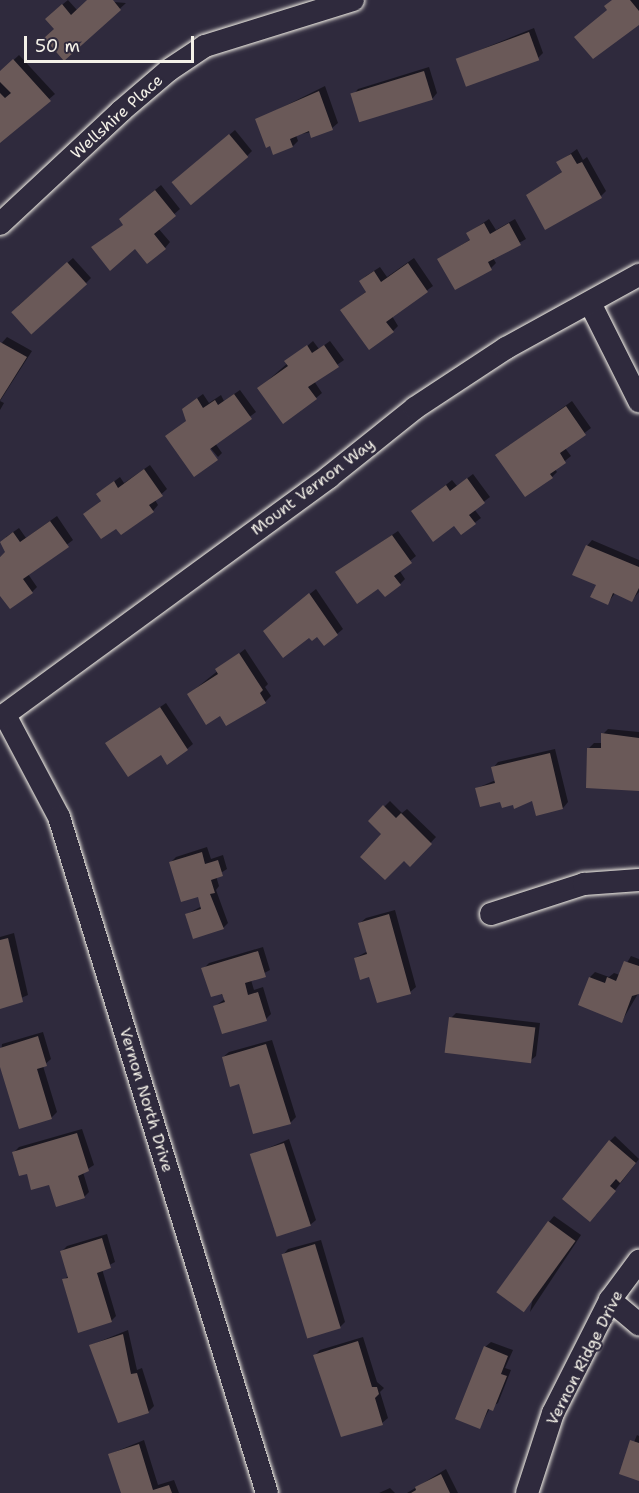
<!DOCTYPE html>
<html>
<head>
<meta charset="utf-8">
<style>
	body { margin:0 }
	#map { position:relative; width:639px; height:1493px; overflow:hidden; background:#2f2a3d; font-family:"Shantell Sans",sans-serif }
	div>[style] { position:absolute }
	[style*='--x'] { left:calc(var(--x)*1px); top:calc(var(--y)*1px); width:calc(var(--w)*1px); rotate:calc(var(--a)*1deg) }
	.shadow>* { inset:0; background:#0007 }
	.building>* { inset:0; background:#6a5958; transform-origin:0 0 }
	.roads { filter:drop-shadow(0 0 2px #f4f1e8) drop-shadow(0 0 2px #f4f1e8) }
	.street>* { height:22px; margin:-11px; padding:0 11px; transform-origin:11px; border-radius:11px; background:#2f2a3d }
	span { translate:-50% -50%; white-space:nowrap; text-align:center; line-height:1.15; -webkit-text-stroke:4.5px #2f2a3d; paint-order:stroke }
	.street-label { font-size:16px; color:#f4f1e8 }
	.scale { position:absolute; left:24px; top:36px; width:170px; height:27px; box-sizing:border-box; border:3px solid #f4f1e8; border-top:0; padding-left:8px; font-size:18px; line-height:21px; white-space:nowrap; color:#f4f1e8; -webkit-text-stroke:4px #2f2a3d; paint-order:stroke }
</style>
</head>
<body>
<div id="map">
	<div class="shadow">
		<div style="clip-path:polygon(68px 0,77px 10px,89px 0,126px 3px,65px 59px,52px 13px)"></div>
		<div style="clip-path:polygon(613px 0,639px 0,639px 23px,608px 9px)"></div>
		<div style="clip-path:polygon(534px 28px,543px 53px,538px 58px,458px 59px)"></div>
		<div style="clip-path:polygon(19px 55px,55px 94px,0 141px,0 73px)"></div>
		<div style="clip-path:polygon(429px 67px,437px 93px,432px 99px,353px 95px,358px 89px)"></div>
		<div style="clip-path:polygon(325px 86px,338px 123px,332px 128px,296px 135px,298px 141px,293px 146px,257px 120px)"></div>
		<div style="clip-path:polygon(235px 130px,252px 151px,247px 156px,180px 177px)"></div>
		<div style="clip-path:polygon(577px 149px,583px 160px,587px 157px,606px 191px,601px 196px,528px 196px,563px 171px,558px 163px)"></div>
		<div style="clip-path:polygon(161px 185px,180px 209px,158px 228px,170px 242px,165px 248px,147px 262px,135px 246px,93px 248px,125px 224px,126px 214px)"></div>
		<div style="clip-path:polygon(489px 219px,496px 230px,515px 219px,526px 239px,493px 258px,496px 263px,491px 268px,439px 259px,471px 239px,468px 233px)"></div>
		<div style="clip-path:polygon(73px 258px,91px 278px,86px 283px,18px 306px)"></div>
		<div style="clip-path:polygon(414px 258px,433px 286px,392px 316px,398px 326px,393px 331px,342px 310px,367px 291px,361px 281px,366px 276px,380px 267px,387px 277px)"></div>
		<div style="clip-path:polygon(7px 337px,32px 351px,0 401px,4px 403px,0 410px,0 345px)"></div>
		<div style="clip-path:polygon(313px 341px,319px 349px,330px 341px,344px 360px,314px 381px,322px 393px,316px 398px,265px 383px)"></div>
		<div style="clip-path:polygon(240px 390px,256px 412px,215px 443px,222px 453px,218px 457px,187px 420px,189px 404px,203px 394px,209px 403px,221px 395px,224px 401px)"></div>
		<div style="clip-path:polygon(572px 401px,591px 428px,565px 448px,571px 456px,555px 469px,557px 472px,552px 477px,497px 455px)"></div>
		<div style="clip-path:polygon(150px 465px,167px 489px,155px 500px,158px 505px,153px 511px,117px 527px,85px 514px,102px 500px,104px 489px,120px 477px,124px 483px)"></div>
		<div style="clip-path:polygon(473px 474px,490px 497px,474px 509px,481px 518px,461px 533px,454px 524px,413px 511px,452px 480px,457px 486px)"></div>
		<div style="clip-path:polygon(57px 516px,73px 540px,28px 574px,37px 587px,32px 592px,0 593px,0 557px,7px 551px,6px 537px,19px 528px,26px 538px)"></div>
		<div style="clip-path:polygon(398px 531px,416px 556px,399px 570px,405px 579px,400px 584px,337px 572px)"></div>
		<div style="clip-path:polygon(592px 540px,639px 560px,639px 592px,632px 600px,615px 593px,608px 603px,598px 585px,587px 546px)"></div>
		<div style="clip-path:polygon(316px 589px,343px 629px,337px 634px,310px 636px,270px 626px)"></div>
		<div style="clip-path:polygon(245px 649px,268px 684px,265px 687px,271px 696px,265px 702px,220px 714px,189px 694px)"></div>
		<div style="clip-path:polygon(166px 703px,193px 744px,187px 749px,161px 753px,107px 743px)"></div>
		<div style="clip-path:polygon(608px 729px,639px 732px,639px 789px,589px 748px,594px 743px,602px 743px,603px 734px)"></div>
		<div style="clip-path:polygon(555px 749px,568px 802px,563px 808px,533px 799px,501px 801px,477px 788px,496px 780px,493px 768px,498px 762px)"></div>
		<div style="clip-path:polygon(390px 801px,402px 813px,407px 809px,436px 837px,410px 865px,370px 821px)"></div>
		<div style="clip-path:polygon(207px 847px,211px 859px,223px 855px,227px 869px,216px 876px,219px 886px,216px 890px,228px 923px,223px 928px,187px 914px,202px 906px,199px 895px,171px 862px,176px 857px)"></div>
		<div style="clip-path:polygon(395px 910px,416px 987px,410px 992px,370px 975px,355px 958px,368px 951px,360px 923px,366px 918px)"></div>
		<div style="clip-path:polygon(14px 933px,28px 995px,0 1007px,0 937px)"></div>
		<div style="clip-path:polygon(263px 947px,270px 970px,251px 980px,254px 990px,263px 987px,271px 1014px,266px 1019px,215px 1006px,225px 999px,203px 969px,209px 963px)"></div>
		<div style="clip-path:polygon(631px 956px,639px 959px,639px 992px,622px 1021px,590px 977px,595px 972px,609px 977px,614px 973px,620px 975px)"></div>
		<div style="clip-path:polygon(456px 1013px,540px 1023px,536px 1056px,530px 1061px,451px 1018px)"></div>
		<div style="clip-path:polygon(43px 1032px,51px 1059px,43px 1066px,57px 1112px,51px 1118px,0 1061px,2px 1044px)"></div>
		<div style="clip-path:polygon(272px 1040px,296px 1117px,291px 1122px,255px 1133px,240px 1083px,223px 1057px,229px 1052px)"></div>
		<div style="clip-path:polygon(82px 1129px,94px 1165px,83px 1172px,89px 1192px,84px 1197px,28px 1172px,13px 1153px,19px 1147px)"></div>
		<div style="clip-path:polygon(615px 1136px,639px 1159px,596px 1215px,610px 1141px)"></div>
		<div style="clip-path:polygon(289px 1139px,316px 1220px,310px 1225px,252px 1155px)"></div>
		<div style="clip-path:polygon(554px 1216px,581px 1235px,530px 1312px,549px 1222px)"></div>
		<div style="clip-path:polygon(107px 1234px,115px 1262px,102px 1269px,116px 1316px,111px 1321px,64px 1280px,69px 1275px,62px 1251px,67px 1246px)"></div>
		<div style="clip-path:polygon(321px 1240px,345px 1322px,340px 1327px,283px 1255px,288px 1249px)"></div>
		<div style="clip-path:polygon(128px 1330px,137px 1370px,142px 1368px,154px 1406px,148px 1412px,91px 1345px)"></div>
		<div style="clip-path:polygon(363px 1337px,377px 1382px,384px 1388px,380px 1392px,388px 1418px,382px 1423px,315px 1355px,320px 1350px)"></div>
		<div style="clip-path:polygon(491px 1342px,513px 1350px,505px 1368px,511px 1370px,498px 1403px,490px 1408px,480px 1427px,485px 1347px)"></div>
		<div style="clip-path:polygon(637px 1435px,639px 1436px,639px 1479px,621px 1473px)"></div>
		<div style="clip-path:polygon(144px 1440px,158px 1485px,174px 1480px,179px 1493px,122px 1493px,110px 1454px)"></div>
		<div style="clip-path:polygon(446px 1469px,458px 1493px,407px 1493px)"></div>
		<div style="clip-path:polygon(390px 1488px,395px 1493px,379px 1493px)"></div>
	</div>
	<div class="building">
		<div style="clip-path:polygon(87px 0,113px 0,121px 10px,64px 61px,44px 38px,54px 29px,45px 19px,62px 4px,71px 15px)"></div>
		<div style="clip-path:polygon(612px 0,630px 0,639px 11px,639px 25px,593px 59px,574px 37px,607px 10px,604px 6px)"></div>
		<div style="left:529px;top:32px;width:30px;height:78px;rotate:70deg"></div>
		<div style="clip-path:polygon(13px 59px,51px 101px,0 143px,0 93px,5px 98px,11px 93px,0 82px,0 71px)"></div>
		<div style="left:424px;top:71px;width:30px;height:77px;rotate:73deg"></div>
		<div style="clip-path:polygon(319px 91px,333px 130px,311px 138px,309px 131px,290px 139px,293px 147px,273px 155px,270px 146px,266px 148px,255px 119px)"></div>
		<div style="left:229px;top:134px;width:30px;height:75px;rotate:50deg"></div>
		<div style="clip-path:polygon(571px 154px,577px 164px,582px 162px,602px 198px,545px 230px,526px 195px,562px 172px,556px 162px)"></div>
		<div style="clip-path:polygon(155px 190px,176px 216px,154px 234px,166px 249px,147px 264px,135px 249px,110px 271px,91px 247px,123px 225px,119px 219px)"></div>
		<div style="clip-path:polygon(484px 223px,490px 234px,509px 223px,521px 245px,488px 262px,492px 270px,455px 290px,437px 259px,470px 240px,466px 233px)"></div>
		<div style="left:67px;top:262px;width:30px;height:75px;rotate:48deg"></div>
		<div style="clip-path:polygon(408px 263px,428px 292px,386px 322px,394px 332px,369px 350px,340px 310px,366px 292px,359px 281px,374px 271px,381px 282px)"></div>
		<div style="clip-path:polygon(0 342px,27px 357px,0 400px)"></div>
		<div style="clip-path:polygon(307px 345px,312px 353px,324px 345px,339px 367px,308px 387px,317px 399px,283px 424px,257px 388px,288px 366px,284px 361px)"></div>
		<div style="clip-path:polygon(234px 394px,252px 419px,210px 449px,218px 460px,194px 477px,165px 436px,186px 421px,182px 409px,197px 398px,203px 408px,215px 400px,218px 405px)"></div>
		<div style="clip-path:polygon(566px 406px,586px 435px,560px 453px,566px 463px,550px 474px,553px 478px,525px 497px,495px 455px)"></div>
		<div style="clip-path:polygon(144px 469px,163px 496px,149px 505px,154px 512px,121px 535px,116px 529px,101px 539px,83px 514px,101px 501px,96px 494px,114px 481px,118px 488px)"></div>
		<div style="clip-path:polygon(467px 478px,485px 503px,469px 515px,476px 524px,461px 535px,454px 526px,433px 542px,411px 511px,446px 485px,450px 491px)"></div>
		<div style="clip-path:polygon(50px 521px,69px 547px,23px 579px,33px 593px,10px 609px,0 596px,0 557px,5px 552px,0 542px,13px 532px,20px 542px)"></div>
		<div style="clip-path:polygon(392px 535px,412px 563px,394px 576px,401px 585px,385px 597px,378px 589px,357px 604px,335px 572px)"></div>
		<div style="clip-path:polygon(586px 545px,639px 567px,639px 588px,632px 602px,613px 593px,608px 605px,590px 597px,596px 585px,572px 575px)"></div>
		<div style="clip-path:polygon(309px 593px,338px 635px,324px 646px,317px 637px,312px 641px,309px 638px,283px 658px,263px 631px)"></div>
		<div style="clip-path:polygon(239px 653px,263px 690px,260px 693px,266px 703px,226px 726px,220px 716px,206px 725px,187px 694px,218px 674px,215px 669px)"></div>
		<div style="clip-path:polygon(160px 707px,188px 750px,167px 765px,161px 755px,128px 777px,105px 743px)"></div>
		<div style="clip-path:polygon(601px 733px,639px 738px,639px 791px,586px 788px,587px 748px,601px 748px)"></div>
		<div style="clip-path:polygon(550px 753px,563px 809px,536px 816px,532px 801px,514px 809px,513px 805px,502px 808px,500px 802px,480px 807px,475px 788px,495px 783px,491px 767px)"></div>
		<div style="clip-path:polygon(383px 805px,396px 818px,401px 813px,432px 844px,410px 867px,404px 861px,385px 880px,360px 857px,381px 834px,368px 821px)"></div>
		<div style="clip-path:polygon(202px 852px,205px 864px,218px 860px,223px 876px,211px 880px,215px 893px,210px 894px,224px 929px,193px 939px,185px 914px,201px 909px,198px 897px,181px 902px,169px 862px)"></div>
		<div style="clip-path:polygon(389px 914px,411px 994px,377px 1003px,369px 977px,360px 980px,354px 958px,367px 954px,358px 923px)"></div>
		<div style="clip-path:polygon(8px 938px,23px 1002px,0 1009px,0 940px)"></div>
		<div style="clip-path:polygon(258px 951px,266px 977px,245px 983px,248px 995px,258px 992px,267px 1021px,222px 1034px,213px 1006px,225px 1002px,222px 994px,211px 997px,201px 968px)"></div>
		<div style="clip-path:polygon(624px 961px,639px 966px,639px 994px,632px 996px,622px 1023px,578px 1005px,589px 977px,605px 983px,607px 977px,616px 981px)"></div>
		<div style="left:449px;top:1017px;width:87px;height:36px;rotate:7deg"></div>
		<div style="clip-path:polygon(38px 1036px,47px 1066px,37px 1069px,52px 1119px,19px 1129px,0 1067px,0 1048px)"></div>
		<div style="clip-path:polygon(266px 1044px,291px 1124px,253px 1134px,239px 1084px,230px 1087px,222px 1057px)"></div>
		<div style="clip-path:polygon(77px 1133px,89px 1171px,78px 1176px,85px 1198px,56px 1207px,49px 1185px,31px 1190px,27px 1174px,19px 1176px,12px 1152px)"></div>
		<div style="clip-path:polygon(609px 1140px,636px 1163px,620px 1183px,616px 1179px,610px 1186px,616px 1191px,590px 1222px,562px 1199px)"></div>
		<div style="left:284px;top:1143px;width:87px;height:36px;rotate:72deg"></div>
		<div style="left:548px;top:1221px;width:34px;height:88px;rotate:36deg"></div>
		<div style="clip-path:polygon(102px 1238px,111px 1268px,97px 1273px,112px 1322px,78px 1333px,62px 1279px,68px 1278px,60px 1251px)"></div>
		<div style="left:315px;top:1244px;width:88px;height:35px;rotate:73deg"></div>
		<div style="clip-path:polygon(123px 1334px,131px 1374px,137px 1373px,149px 1413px,118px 1423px,89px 1345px)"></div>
		<div style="clip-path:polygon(358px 1341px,372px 1387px,377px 1387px,379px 1394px,375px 1398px,383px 1425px,341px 1437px,313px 1355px)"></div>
		<div style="clip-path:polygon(484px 1346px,508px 1356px,501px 1374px,507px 1376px,493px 1411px,488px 1409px,480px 1429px,455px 1419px)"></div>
		<div style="clip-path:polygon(630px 1440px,639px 1443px,639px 1481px,619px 1474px)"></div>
		<div style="clip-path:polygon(139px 1444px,153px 1490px,169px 1485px,172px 1493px,121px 1493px,108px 1454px)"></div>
		<div style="clip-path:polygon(441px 1474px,450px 1493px,411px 1493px,416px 1490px,415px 1487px)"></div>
	</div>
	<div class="roads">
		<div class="street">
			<div style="--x:0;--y:224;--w:166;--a:-43"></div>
			<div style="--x:121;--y:111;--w:63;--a:-40.5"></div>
			<div style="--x:169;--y:70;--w:43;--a:-33.7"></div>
			<div style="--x:205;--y:46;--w:155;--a:-17.3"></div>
			<div style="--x:590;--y:303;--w:110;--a:63.4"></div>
			<div style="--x:5;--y:715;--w:115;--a:62.1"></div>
			<div style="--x:59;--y:817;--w:707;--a:72.9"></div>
			<div style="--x:0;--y:718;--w:408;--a:-36.2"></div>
			<div style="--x:329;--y:477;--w:110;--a:-38.7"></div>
			<div style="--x:415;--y:408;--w:109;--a:-33.4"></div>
			<div style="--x:506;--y:348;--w:152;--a:-28.8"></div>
			<div style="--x:491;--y:914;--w:98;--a:-17.9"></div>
			<div style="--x:584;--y:884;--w:55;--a:-4.2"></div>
			<div style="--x:610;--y:1300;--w:38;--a:40"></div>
			<div style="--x:527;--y:1493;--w:84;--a:-72"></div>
			<div style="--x:553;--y:1413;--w:127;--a:-63.2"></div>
			<div style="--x:610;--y:1300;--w:49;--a:-53.4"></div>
		</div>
	</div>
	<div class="street-label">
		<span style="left:117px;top:117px;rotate:-42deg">Wellshire Place</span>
		<span style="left:313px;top:487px;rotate:-37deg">Mount Vernon Way</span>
		<span style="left:146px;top:1100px;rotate:73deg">Vernon North Drive</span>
		<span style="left:585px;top:1358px;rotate:-63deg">Vernon Ridge Drive</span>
	</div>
	<div class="scale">50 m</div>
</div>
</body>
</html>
